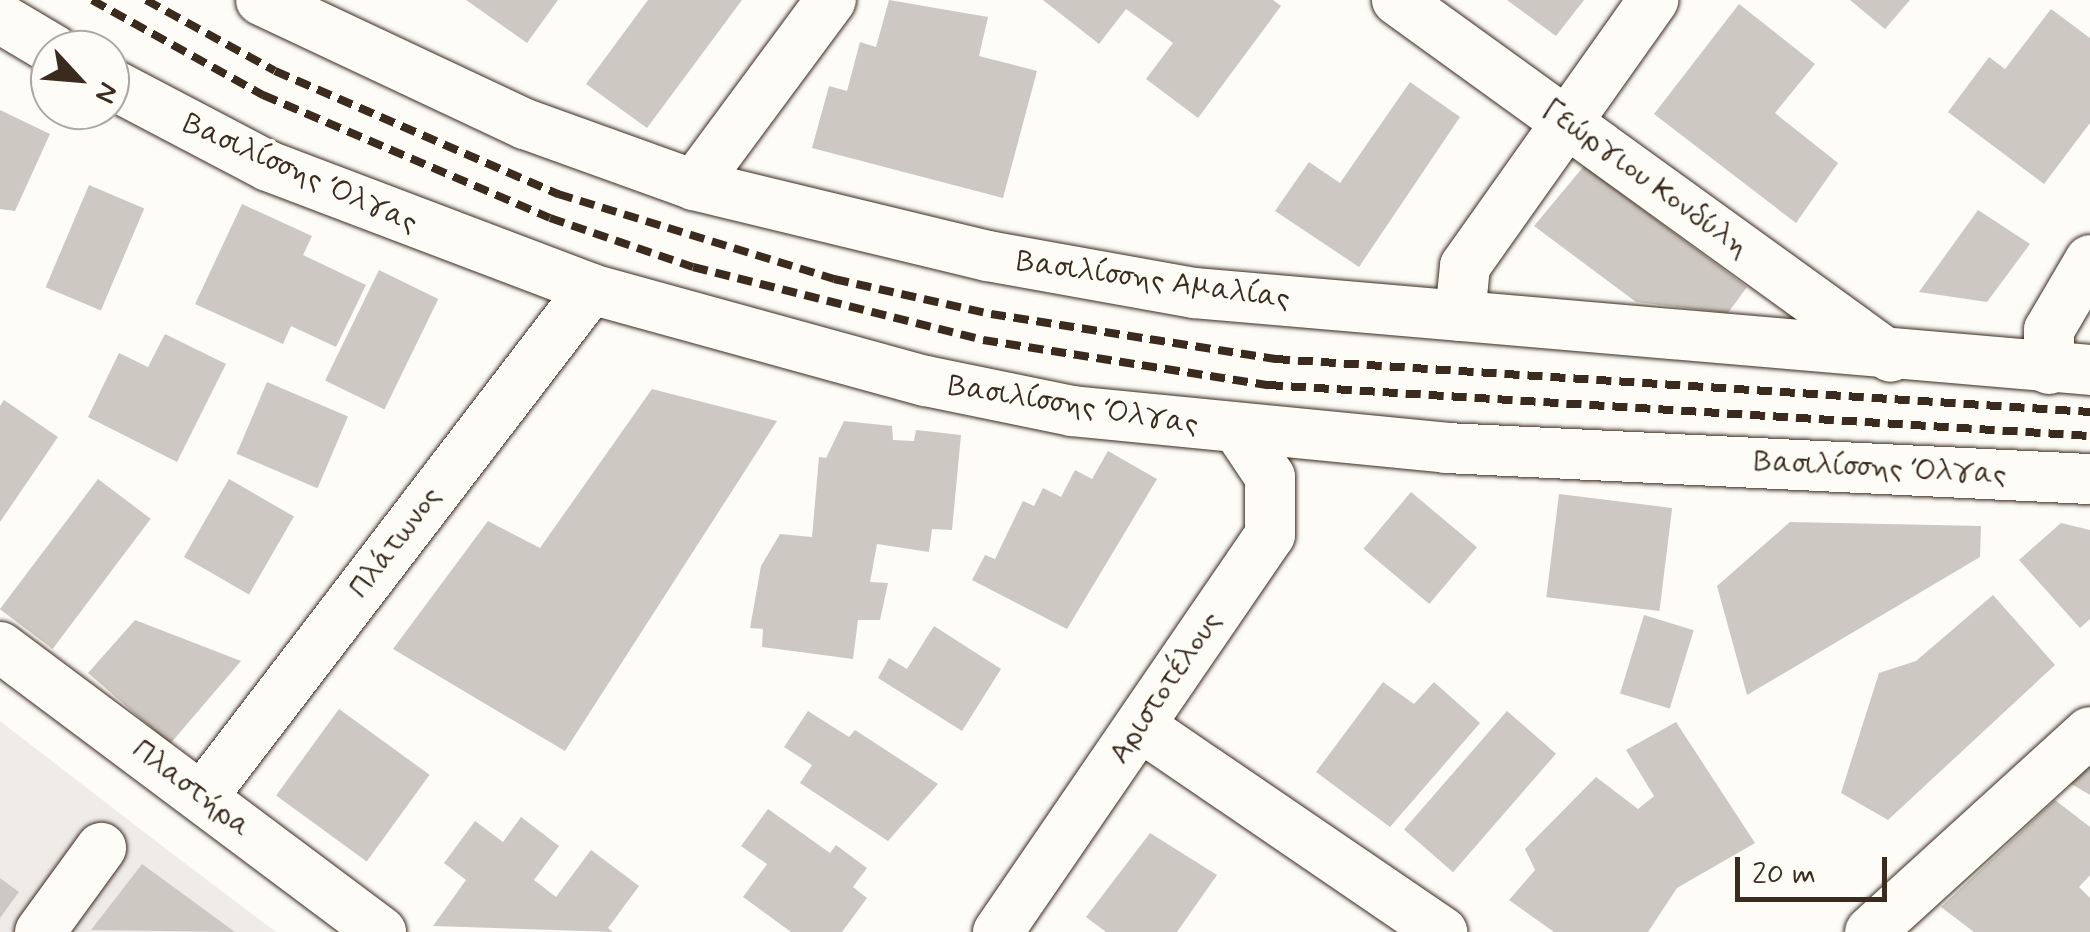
<!DOCTYPE html>
<html>
<head>
<meta charset="utf-8">
<style>
	body { margin:0 }
	#map { position:relative; width:2090px; height:932px; overflow:hidden; background:#fdfcf7; font-family:Mynerve,sans-serif }
	div>[style] { position:absolute }
	[style*='--x'] { left:calc(var(--x)*1px); top:calc(var(--y)*1px); width:calc(var(--w)*1px); rotate:calc(var(--a)*1deg) }
	.built>* { inset:0; background:#efece7 }
	.building>* { inset:0; background:#cdc8c2; transform-origin:0 0 }
	.roads { filter:drop-shadow(0 0 2px #3b2a1e) drop-shadow(0 0 2px #3b2a1e) }
	.minor>* { height:50px; margin:-25px; padding:0 25px; transform-origin:25px; border-radius:25px; background:#fdfcf7 }
	.rail>* { height:8px; margin-top:-4px; transform-origin:0; background:repeating-linear-gradient(90deg,#3b2a1e 0 15px,transparent 0 23px) }
	span { translate:-50% -50%; white-space:nowrap; text-align:center; line-height:1.15; -webkit-text-stroke:8px #fdfcf7; paint-order:stroke }
	.street-label { font-size:30px; color:#3b2a1e }
	.north { position:absolute; left:30px; top:30px; width:100px; height:100px; box-sizing:border-box; background:#fdfcf7; border:2px solid #afa8a0; border-radius:50%; rotate:116deg; font-size:28px; font-weight:700; line-height:40px; text-align:center; color:#3b2a1e }
	.north::after { content:''; display:block; margin:auto; width:35px; height:45px; background:#3b2a1e; clip-path:polygon(50% 0,100% 100%,50% 72%,0 100%) }
	.scale { position:absolute; left:1735px; top:857px; width:152px; height:45px; box-sizing:border-box; border:5px solid #3b2a1e; border-top:0; padding-left:12px; font-size:30px; line-height:35px; white-space:nowrap; color:#3b2a1e; -webkit-text-stroke:8px #fdfcf7; paint-order:stroke }
</style>
</head>
<body>
<div id="map">
	<div class="built">
		<div style="clip-path:polygon(0 721px,170px 852px,276px 932px,0 932px)"></div>
	</div>
	<div class="building">
		<div style="clip-path:polygon(466px 0,558px 0,527px 43px)"></div>
		<div style="clip-path:polygon(648px 0,742px 0,647px 128px,586px 84px)"></div>
		<div style="clip-path:polygon(889px 0,988px 17px,979px 56px,1037px 71px,1003px 198px,812px 148px,829px 86px,847px 91px,860px 42px,876px 47px)"></div>
		<div style="clip-path:polygon(1043px 0,1273px 0,1281px 6px,1198px 118px,1146px 79px,1173px 43px,1126px 9px,1099px 44px)"></div>
		<div style="clip-path:polygon(1507px 0,1584px 0,1556px 36px)"></div>
		<div style="clip-path:polygon(1850px 0,1910px 0,1885px 29px)"></div>
		<div style="clip-path:polygon(1739px 4px,1815px 64px,1775px 113px,1838px 163px,1796px 223px,1654px 114px)"></div>
		<div style="clip-path:polygon(2051px 9px,2090px 38px,2090px 123px,2044px 184px,1948px 112px,1989px 57px,2005px 69px)"></div>
		<div style="clip-path:polygon(1410px 82px,1460px 117px,1359px 267px,1275px 211px,1309px 162px,1340px 183px)"></div>
		<div style="clip-path:polygon(0 110px,50px 134px,15px 211px,0 209px)"></div>
		<div style="clip-path:polygon(1584px 166px,1747px 287px,1728px 313px,1636px 302px,1534px 226px)"></div>
		<div style="left:89px;top:185px;width:60px;height:111px;rotate:23deg"></div>
		<div style="clip-path:polygon(242px 204px,312px 236px,303px 255px,366px 285px,336px 347px,291px 326px,283px 344px,195px 304px)"></div>
		<div style="clip-path:polygon(1978px 210px,2030px 244px,1987px 302px,1919px 292px)"></div>
		<div style="left:379px;top:270px;width:66px;height:123px;rotate:26deg"></div>
		<div style="clip-path:polygon(165px 334px,226px 364px,177px 462px,88px 417px,119px 353px,148px 367px)"></div>
		<div style="left:267px;top:382px;width:88px;height:78px;rotate:23deg"></div>
		<div style="clip-path:polygon(652px 389px,777px 421px,565px 751px,393px 649px,488px 521px,540px 548px)"></div>
		<div style="clip-path:polygon(4px 400px,58px 437px,0 522px,0 406px)"></div>
		<div style="clip-path:polygon(844px 421px,892px 426px,893px 440px,914px 441px,916px 430px,961px 435px,952px 530px,932px 529px,929px 552px,877px 544px,870px 582px,888px 583px,880px 620px,858px 620px,853px 659px,762px 647px,763px 629px,750px 628px,761px 566px,780px 534px,812px 537px,819px 457px,826px 458px)"></div>
		<div style="clip-path:polygon(1108px 451px,1157px 479px,1067px 629px,972px 580px,985px 555px,995px 559px,1023px 501px,1034px 506px,1043px 488px,1061px 497px,1075px 470px,1092px 479px)"></div>
		<div style="left:98px;top:479px;width:66px;height:163px;rotate:37deg"></div>
		<div style="left:229px;top:479px;width:75px;height:90px;rotate:30deg"></div>
		<div style="left:1411px;top:492px;width:86px;height:74px;rotate:40deg"></div>
		<div style="left:1559px;top:494px;width:114px;height:104px;rotate:7deg"></div>
		<div style="clip-path:polygon(1790px 522px,1981px 526px,1980px 557px,1747px 695px,1717px 586px)"></div>
		<div style="clip-path:polygon(2061px 523px,2090px 530px,2090px 619px,2080px 628px,2019px 560px)"></div>
		<div style="clip-path:polygon(1993px 595px,2055px 665px,1888px 820px,1841px 793px,1879px 673px,1916px 661px)"></div>
		<div style="left:1644px;top:615px;width:52px;height:82px;rotate:17deg"></div>
		<div style="clip-path:polygon(135px 620px,241px 661px,170px 744px,88px 673px)"></div>
		<div style="clip-path:polygon(934px 626px,1001px 669px,962px 731px,878px 678px,889px 658px,907px 669px)"></div>
		<div style="clip-path:polygon(1383px 682px,1414px 704px,1434px 682px,1480px 723px,1390px 827px,1316px 772px)"></div>
		<div style="left:339px;top:709px;width:112px;height:107px;rotate:36deg"></div>
		<div style="clip-path:polygon(808px 711px,849px 737px,855px 730px,938px 784px,888px 841px,800px 783px,812px 765px,784px 747px)"></div>
		<div style="left:1507px;top:711px;width:65px;height:157px;rotate:41deg"></div>
		<div style="clip-path:polygon(1676px 722px,1755px 843px,1677px 888px,1648px 932px,1554px 932px,1509px 900px,1535px 870px,1525px 849px,1596px 777px,1638px 809px,1654px 796px,1626px 750px)"></div>
		<div style="clip-path:polygon(2090px 755px,2090px 795px,2063px 779px)"></div>
		<div style="clip-path:polygon(2055px 800px,2090px 827px,2090px 875px,2079px 887px,2090px 898px,2090px 932px,1974px 932px,1941px 907px)"></div>
		<div style="clip-path:polygon(768px 809px,830px 853px,836px 845px,867px 868px,853px 887px,867px 898px,842px 932px,791px 932px,743px 897px,767px 864px,741px 846px)"></div>
		<div style="clip-path:polygon(521px 817px,559px 846px,534px 880px,556px 897px,591px 850px,639px 886px,608px 928px,613px 932px,433px 926px,466px 880px,444px 863px,475px 821px,503px 842px)"></div>
		<div style="clip-path:polygon(1150px 833px,1217px 875px,1177px 932px,1106px 932px,1086px 917px)"></div>
		<div style="clip-path:polygon(142px 864px,235px 932px,91px 930px)"></div>
		<div style="clip-path:polygon(0 878px,19px 892px,0 918px)"></div>
	</div>
	<div class="roads">
		<div class="minor">
			<div style="--x:261;--y:0;--w:292;--a:25.2"></div>
			<div style="--x:525;--y:124;--w:180;--a:19.8"></div>
			<div style="--x:694;--y:185;--w:302;--a:13.6"></div>
			<div style="--x:988;--y:256;--w:209;--a:10.2"></div>
			<div style="--x:1194;--y:293;--w:899;--a:4.91"></div>
			<div style="--x:1397;--y:0;--w:609;--a:35.85"></div>
			<div style="--x:0;--y:18;--w:63;--a:30.7"></div>
			<div style="--x:110;--y:83;--w:178;--a:27.7"></div>
			<div style="--x:268;--y:166;--w:346;--a:20.8"></div>
			<div style="--x:591;--y:289;--w:347;--a:15.4"></div>
			<div style="--x:926;--y:381;--w:149;--a:11.6"></div>
			<div style="--x:1072;--y:411;--w:376;--a:5.6"></div>
			<div style="--x:1446;--y:448;--w:645;--a:2.76"></div>
			<div style="--x:694;--y:185;--w:230;--a:-53.5"></div>
			<div style="--x:1460;--y:316;--w:50;--a:-84.3"></div>
			<div style="--x:1465;--y:266;--w:326;--a:-54.7"></div>
			<div style="--x:2049;--y:369;--w:39;--a:-90"></div>
			<div style="--x:2049;--y:330;--w:81;--a:-59.6"></div>
			<div style="--x:0;--y:647;--w:476;--a:36.8"></div>
			<div style="--x:1140;--y:726;--w:366;--a:34.3"></div>
			<div style="--x:202;--y:797;--w:640;--a:-52.56"></div>
			<div style="--x:40;--y:932;--w:104;--a:-54"></div>
			<div style="--x:998;--y:932;--w:481;--a:-55.6"></div>
			<div style="--x:1270;--y:535;--w:58;--a:-90"></div>
			<div style="--x:1270;--y:477;--w:54;--a:-123.7"></div>
			<div style="--x:1870;--y:932;--w:297;--a:-42.3"></div>
		</div>
	</div>
	<div class="rail">
		<div style="--x:92;--y:0;--w:196;--a:29.1"></div>
		<div style="--x:263;--y:95;--w:312;--a:23.2"></div>
		<div style="--x:550;--y:218;--w:151;--a:18.9"></div>
		<div style="--x:693;--y:267;--w:299;--a:14.1"></div>
		<div style="--x:983;--y:340;--w:289;--a:9"></div>
		<div style="--x:1268;--y:385;--w:824;--a:3.55"></div>
		<div style="--x:146;--y:0;--w:147;--a:28.8"></div>
		<div style="--x:275;--y:71;--w:309;--a:23.5"></div>
		<div style="--x:558;--y:194;--w:289;--a:17.1"></div>
		<div style="--x:834;--y:279;--w:161;--a:12.6"></div>
		<div style="--x:991;--y:314;--w:288;--a:9"></div>
		<div style="--x:1275;--y:359;--w:817;--a:3.72"></div>
	</div>
	<div class="street-label">
		<span style="left:300px;top:174px;rotate:24deg">Βασιλίσσης Όλγας</span>
		<span style="left:1645px;top:179px;rotate:36deg">Γεώργιου Κονδύλη</span>
		<span style="left:1153px;top:281px;rotate:8deg">Βασιλίσσης Αμαλίας</span>
		<span style="left:1073px;top:406px;rotate:9deg">Βασιλίσσης Όλγας</span>
		<span style="left:1880px;top:469px;rotate:3deg">Βασιλίσσης Όλγας</span>
		<span style="left:396px;top:543px;rotate:-53deg">Πλάτωνος</span>
		<span style="left:1166px;top:688px;rotate:-56deg">Αριστοτέλους</span>
		<span style="left:191px;top:789px;rotate:37deg">Πλαστήρα</span>
	</div>
	<div class="north">N</div>
	<div class="scale">20 m</div>
</div>
</body>
</html>
